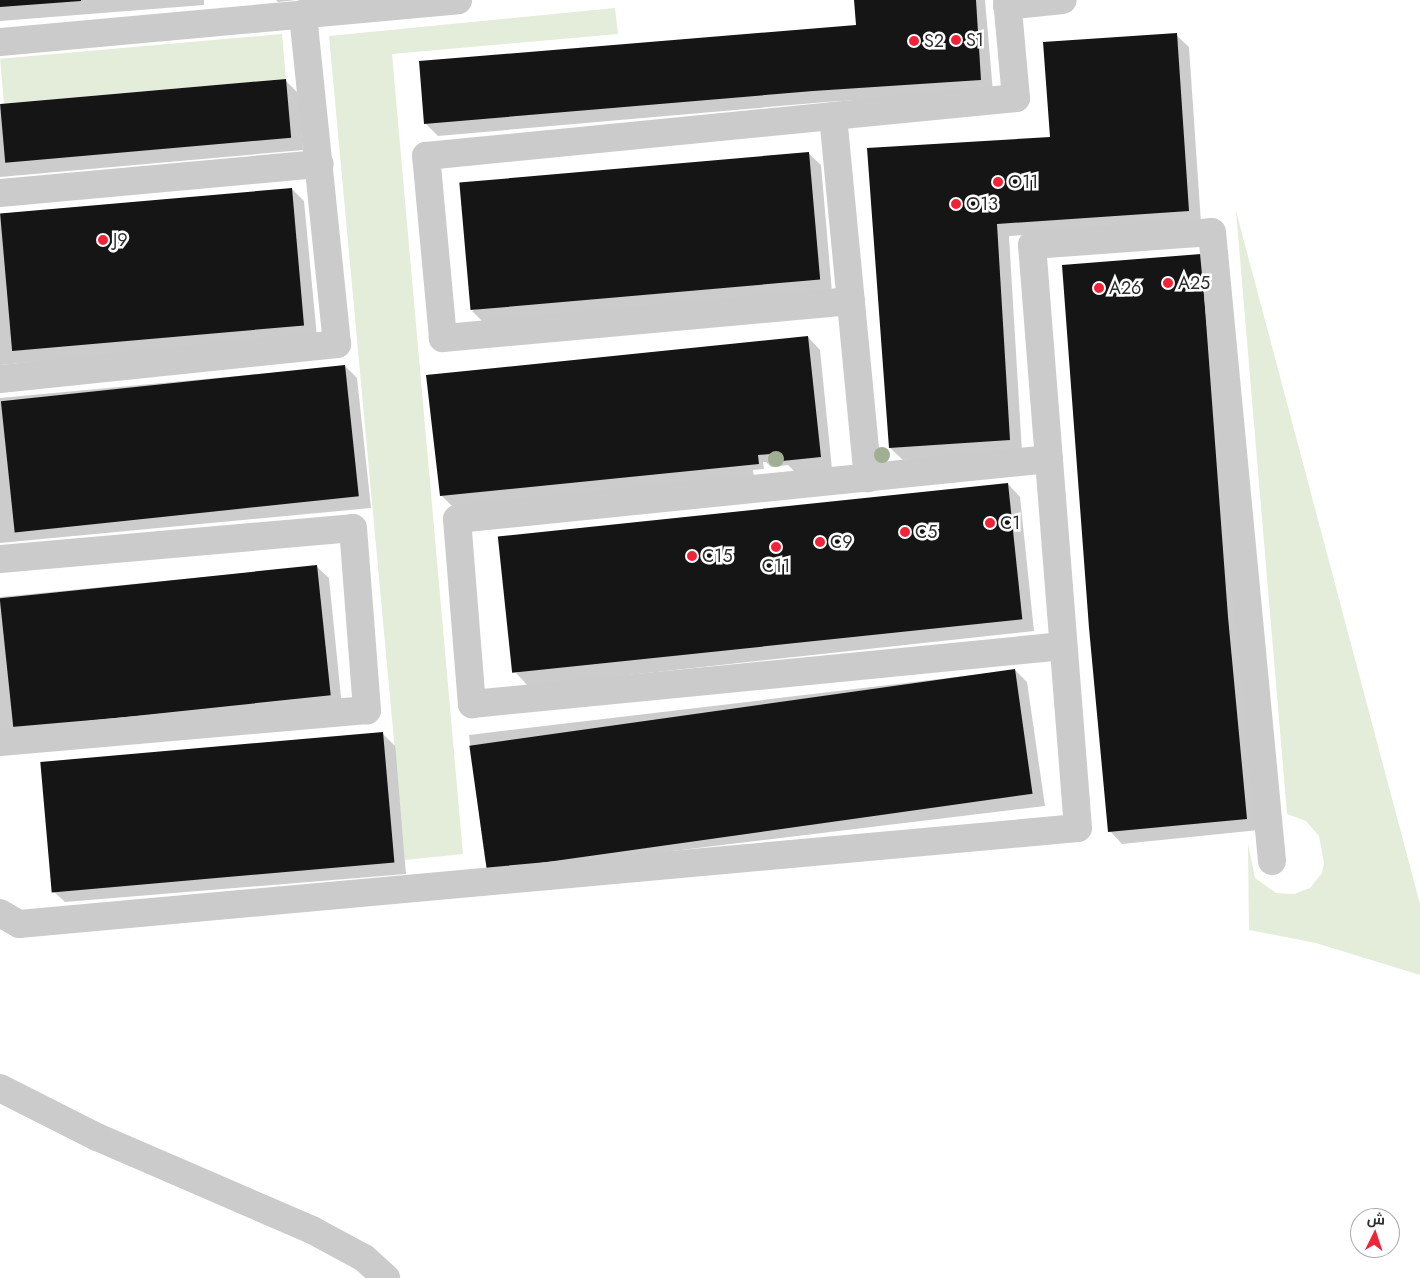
<!DOCTYPE html>
<html>
<head>
<meta charset="utf-8">
<style>
	body { margin:0 }
	#map { position:relative; width:1420px; height:1278px; overflow:hidden; background:#fff; font-family:Jost,Cairo,sans-serif }
	div>[style] { position:absolute }
	[style*='--x'] { left:calc(var(--x)*1px); top:calc(var(--y)*1px); width:calc(var(--w)*1px); rotate:calc(var(--a)*1deg) }
	.green>* { inset:0; background:#e4ecda; transform-origin:0 0 }
	.shadow>* { inset:0; background:#0003 }
	.building>* { inset:0; background:#151515; transform-origin:0 0 }
	.minor>* { height:28px; margin:-14px; padding:0 14px; transform-origin:14px; border-radius:14px; background:#cbcbcb }
	.trees>* { width:16px; height:16px; margin:-8px; border-radius:50%; background:#a0ae92 }
	.dots>* { width:14px; height:14px; translate:-50% -50%; box-sizing:border-box; border:2px solid #fff; border-radius:50% }
	span { translate:-50% -50%; white-space:nowrap; text-align:center; line-height:1.15; -webkit-text-stroke:5px #fff; paint-order:stroke }
	.poi-label { font-size:18px; color:#2e2e2e }
	.left { translate:0 -50%; text-align:left }
	.north { position:absolute; left:1350px; top:1208px; width:50px; height:50px; box-sizing:border-box; background:#fff; border:1px solid #ababab; border-radius:50%; rotate:4deg; font-size:14px; font-weight:700; line-height:20px; text-align:center; color:#2e2e2e }
	.north::after { content:''; display:block; margin:auto; width:18px; height:22px; background:#f02438; clip-path:polygon(50% 0,100% 100%,50% 72%,0 100%) }
</style>
</head>
<body>
<div id="map">
	<div class="green">
		<div style="clip-path:polygon(615px 8px,618px 34px,392px 54px,463px 854px,405px 860px,329px 36px)"></div>
		<div style="left:282px;top:34px;width:45px;height:283px;rotate:85deg"></div>
		<div style="clip-path:polygon(1236px 211px,1420px 904px,1420px 975px,1316px 943px,1249px 930px,1248px 844px,1255px 878px,1276px 893px,1294px 894px,1310px 888px,1322px 873px,1324px 863px,1319px 836px,1306px 821px,1287px 814px)"></div>
	</div>
	<div class="shadow">
		<div style="clip-path:polygon(0 0,204px 0,204px 5px,0 21px)"></div>
		<div style="clip-path:polygon(276px 0,296px 0,278px 2px)"></div>
		<div style="clip-path:polygon(855px 0,985px 0,993px 92px,826px 102px,438px 136px,426px 124px,420px 62px,857px 26px)"></div>
		<div style="clip-path:polygon(1176px 35px,1189px 47px,1201px 223px,1009px 236px,1022px 452px,903px 460px,890px 448px,869px 149px,1051px 138px)"></div>
		<div style="clip-path:polygon(285px 80px,298px 93px,303px 150px,0 177px,0 105px)"></div>
		<div style="clip-path:polygon(808px 153px,821px 165px,832px 292px,484px 323px,472px 311px)"></div>
		<div style="clip-path:polygon(292px 189px,304px 201px,317px 337px,0 365px,0 214px)"></div>
		<div style="clip-path:polygon(1201px 255px,1259px 830px,1122px 844px,1110px 831px)"></div>
		<div style="clip-path:polygon(808px 337px,820px 350px,832px 469px,796px 473px,788px 465px,771px 467px,766px 462px,763px 462px,764px 469px,753px 470px,754px 477px,453px 507px,441px 495px)"></div>
		<div style="clip-path:polygon(345px 366px,357px 378px,371px 508px,0 543px,0 398px)"></div>
		<div style="clip-path:polygon(1008px 484px,1020px 497px,1034px 631px,528px 686px,516px 673px)"></div>
		<div style="clip-path:polygon(316px 566px,329px 578px,342px 707px,0 740px,0 597px)"></div>
		<div style="clip-path:polygon(1015px 670px,1027px 682px,1045px 806px,498px 872px,485px 860px,469px 735px)"></div>
		<div style="clip-path:polygon(383px 734px,395px 746px,406px 874px,65px 902px,52px 890px)"></div>
	</div>
	<div class="building">
		<div style="clip-path:polygon(0 0,81px 0,81px 1px,0 7px)"></div>
		<div style="clip-path:polygon(854px 0,976px 0,981px 80px,813px 91px,424px 124px,419px 61px,856px 25px)"></div>
		<div style="clip-path:polygon(1177px 33px,1189px 211px,997px 224px,1010px 440px,889px 448px,867px 148px,1050px 137px,1043px 42px)"></div>
		<div style="left:286px;top:79px;width:59px;height:287px;rotate:85deg"></div>
		<div style="left:809px;top:152px;width:128px;height:351px;rotate:85deg"></div>
		<div style="left:292px;top:188px;width:138px;height:293px;rotate:85deg"></div>
		<div style="clip-path:polygon(1201px 254px,1228px 617px,1247px 819px,1108px 832px,1089px 628px,1062px 265px)"></div>
		<div style="clip-path:polygon(808px 336px,821px 457px,782px 461px,781px 453px,758px 455px,759px 464px,440px 496px,426px 375px)"></div>
		<div style="left:345px;top:365px;width:132px;height:346px;rotate:84deg"></div>
		<div style="left:1008px;top:483px;width:137px;height:513px;rotate:84deg"></div>
		<div style="left:317px;top:565px;width:131px;height:319px;rotate:84deg"></div>
		<div style="left:1015px;top:669px;width:126px;height:551px;rotate:82deg"></div>
		<div style="left:383px;top:732px;width:131px;height:344px;rotate:85deg"></div>
	</div>
	<div class="minor">
		<div style="--x:1007;--y:6;--w:56;--a:-6.1"></div>
		<div style="--x:0;--y:42;--w:460;--a:-5.2"></div>
		<div style="--x:833;--y:116;--w:364;--a:84.5"></div>
		<div style="--x:0;--y:193;--w:321;--a:-5.2"></div>
		<div style="--x:851;--y:301;--w:410;--a:174.8"></div>
		<div style="--x:443;--y:338;--w:183;--a:-95.3"></div>
		<div style="--x:426;--y:156;--w:593;--a:-5.61"></div>
		<div style="--x:1016;--y:98;--w:98;--a:-95.2"></div>
		<div style="--x:0;--y:379;--w:339;--a:-5.9"></div>
		<div style="--x:337;--y:344;--w:332;--a:-95.9"></div>
		<div style="--x:1049;--y:459;--w:595;--a:174.21"></div>
		<div style="--x:457;--y:519;--w:186;--a:85.4"></div>
		<div style="--x:472;--y:704;--w:594;--a:-5.6"></div>
		<div style="--x:0;--y:559;--w:354;--a:-5"></div>
		<div style="--x:353;--y:528;--w:183;--a:85.6"></div>
		<div style="--x:367;--y:710;--w:368;--a:175"></div>
		<div style="--x:0;--y:913;--w:22;--a:30"></div>
		<div style="--x:19;--y:924;--w:1063;--a:-5.18"></div>
		<div style="--x:1078;--y:828;--w:585;--a:-94.51"></div>
		<div style="--x:1032;--y:245;--w:180;--a:-4.1"></div>
		<div style="--x:1212;--y:232;--w:632;--a:84.55"></div>
		<div style="--x:0;--y:1088;--w:109;--a:26.8"></div>
		<div style="--x:97;--y:1137;--w:234;--a:23.4"></div>
		<div style="--x:312;--y:1230;--w:59;--a:28.3"></div>
		<div style="--x:364;--y:1258;--w:30;--a:42"></div>
	</div>
	<div class="trees">
		<div style="left:882px;top:455px"></div>
		<div style="left:776px;top:459px"></div>
	</div>
	<div class="dots">
		<div style="left:956px;top:40px;background:#f02438"></div>
		<div style="left:914px;top:41px;background:#f02438"></div>
		<div style="left:998px;top:182px;background:#f02438"></div>
		<div style="left:956px;top:204px;background:#f02438"></div>
		<div style="left:103px;top:240px;background:#f02438"></div>
		<div style="left:1168px;top:283px;background:#f02438"></div>
		<div style="left:1099px;top:288px;background:#f02438"></div>
		<div style="left:990px;top:523px;background:#f02438"></div>
		<div style="left:905px;top:532px;background:#f02438"></div>
		<div style="left:820px;top:542px;background:#f02438"></div>
		<div style="left:776px;top:547px;background:#f02438"></div>
		<div style="left:692px;top:556px;background:#f02438"></div>
	</div>
	<div class="poi-label">
		<span class="left" style="left:966px;top:40px">S1</span>
		<span class="left" style="left:924px;top:41px">S2</span>
		<span class="left" style="left:1008px;top:182px">O11</span>
		<span class="left" style="left:966px;top:204px">O13</span>
		<span class="left" style="left:113px;top:240px">J9</span>
		<span class="left" style="left:1178px;top:283px">A25</span>
		<span class="left" style="left:1109px;top:288px">A26</span>
		<span class="left" style="left:1000px;top:523px">C1</span>
		<span class="left" style="left:915px;top:532px">C5</span>
		<span class="left" style="left:830px;top:542px">C9</span>
		<span class="left" style="left:702px;top:556px">C15</span>
		<span style="left:776px;top:566px">C11</span>
	</div>
	<div class="north">ش</div>
</div>
</body>
</html>
